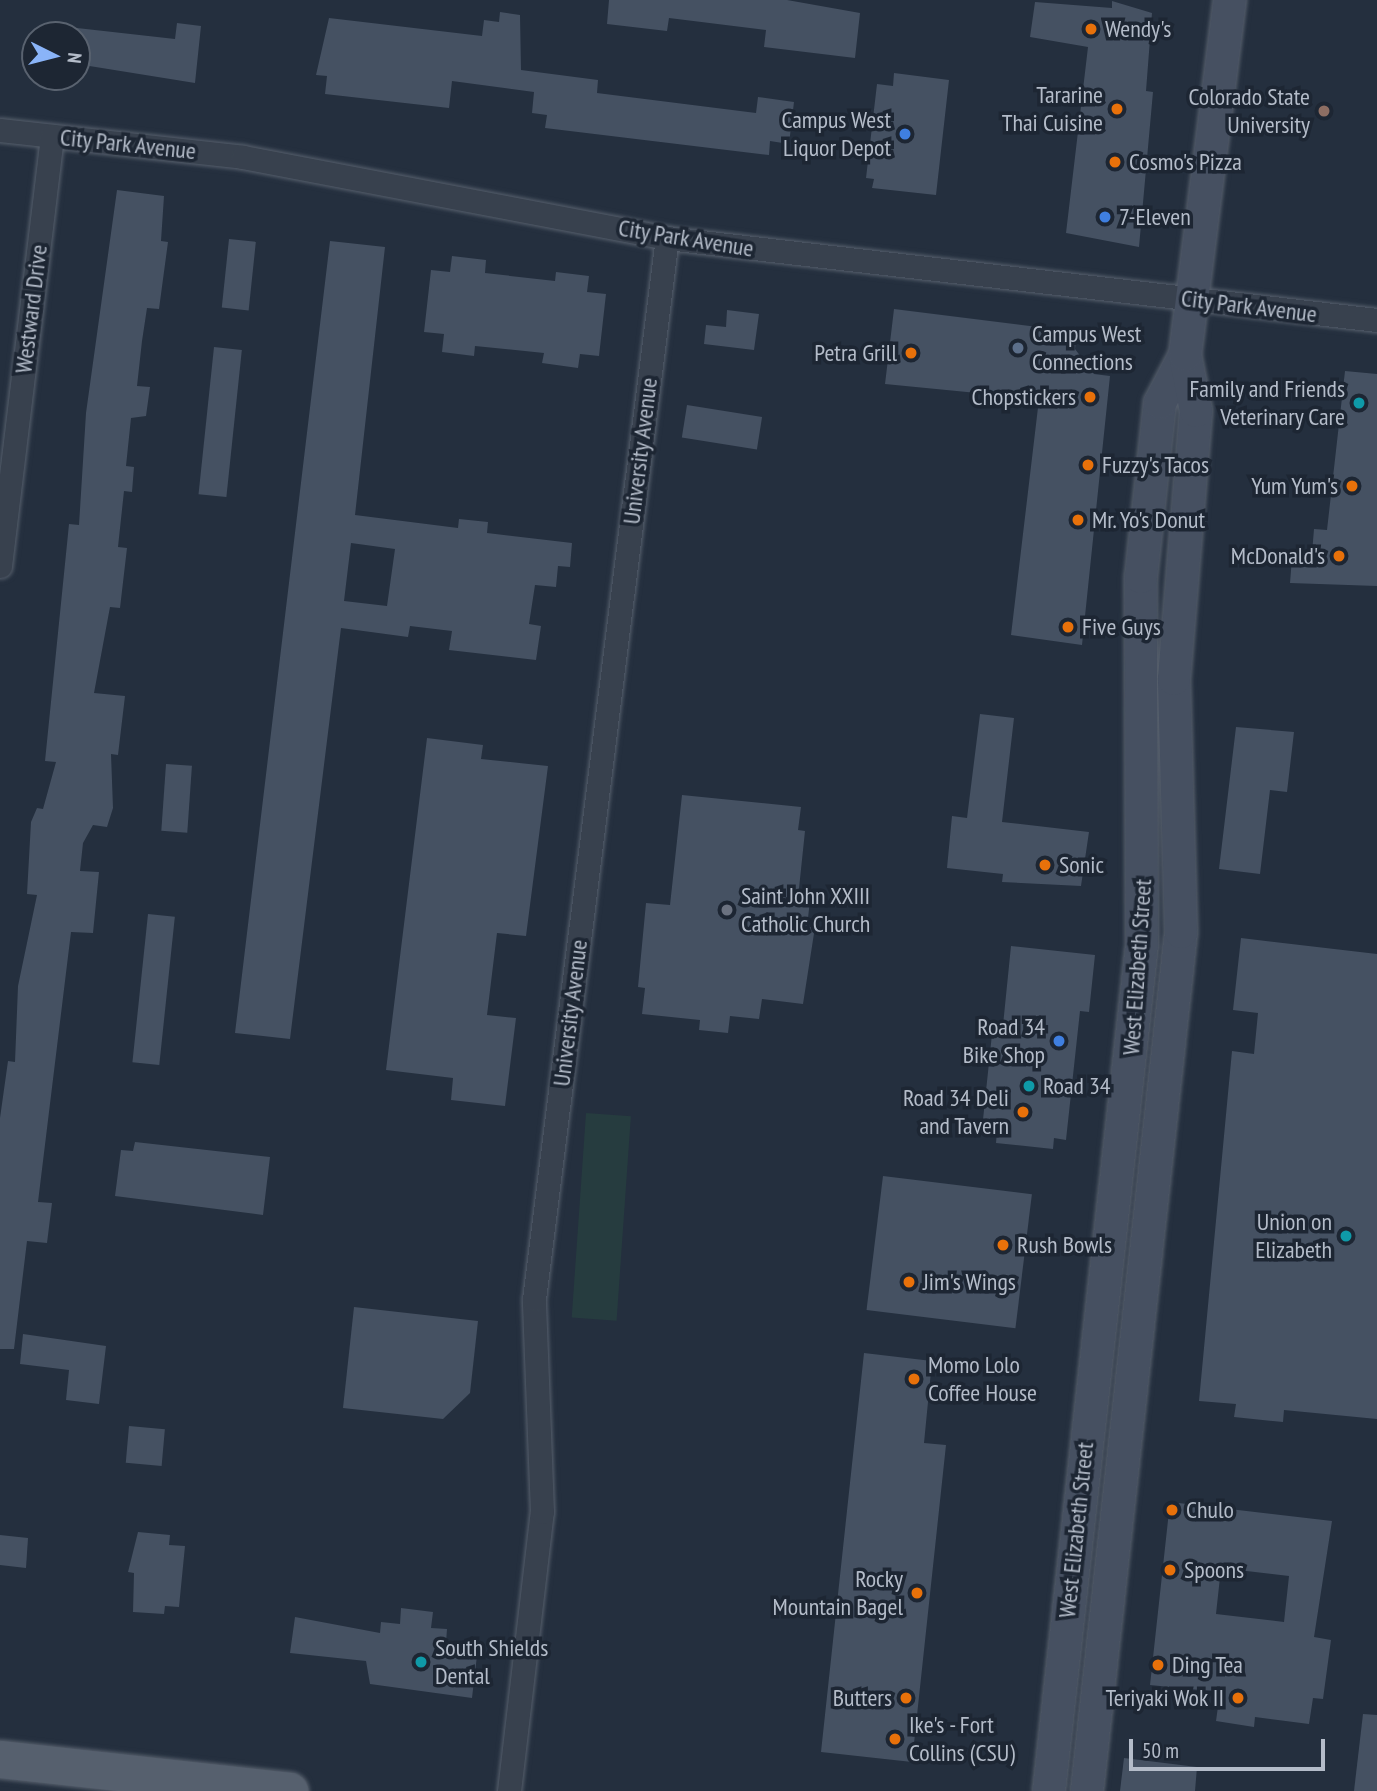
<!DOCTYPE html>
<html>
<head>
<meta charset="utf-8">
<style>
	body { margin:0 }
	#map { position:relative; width:1377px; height:1791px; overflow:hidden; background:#242f3e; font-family:"PT Sans Narrow",sans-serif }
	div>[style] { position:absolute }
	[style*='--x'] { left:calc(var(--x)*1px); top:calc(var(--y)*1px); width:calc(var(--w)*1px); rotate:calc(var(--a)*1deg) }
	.green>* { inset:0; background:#263c3f; transform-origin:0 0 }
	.building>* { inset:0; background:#455162; transform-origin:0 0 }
	.roads { filter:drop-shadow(0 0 2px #565f6c) drop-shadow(0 0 2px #565f6c) }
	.street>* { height:23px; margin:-11.5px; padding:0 11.5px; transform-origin:11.5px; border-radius:11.5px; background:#38414e }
	.secondary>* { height:32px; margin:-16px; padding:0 16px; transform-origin:16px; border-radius:16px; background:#465061 }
	.primary>* { height:37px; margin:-18.5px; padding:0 18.5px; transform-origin:18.5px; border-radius:18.5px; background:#56606e }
	.dots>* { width:19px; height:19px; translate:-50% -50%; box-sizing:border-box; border:4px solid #1d2633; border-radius:50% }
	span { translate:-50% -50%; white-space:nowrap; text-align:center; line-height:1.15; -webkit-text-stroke:7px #1d2633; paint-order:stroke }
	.poi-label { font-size:24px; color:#b4bcc9 }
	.left { translate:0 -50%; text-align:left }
	.right { translate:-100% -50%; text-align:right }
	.street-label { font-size:24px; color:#b4bcc9 }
	.north { position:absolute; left:21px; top:21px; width:70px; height:70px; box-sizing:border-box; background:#1d2633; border:2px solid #59626f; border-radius:50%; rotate:96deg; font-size:19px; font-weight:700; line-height:28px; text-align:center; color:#b4bcc9 }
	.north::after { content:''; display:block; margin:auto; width:24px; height:32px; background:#8ab4f8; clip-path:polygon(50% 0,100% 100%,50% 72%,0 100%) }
	.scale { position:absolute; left:1129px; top:1739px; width:196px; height:32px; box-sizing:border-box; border:4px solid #b4bcc9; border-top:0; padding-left:9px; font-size:21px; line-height:24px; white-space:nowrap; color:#b4bcc9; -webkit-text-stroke:5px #1d2633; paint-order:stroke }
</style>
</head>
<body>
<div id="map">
	<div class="green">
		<div style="left:586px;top:1113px;width:45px;height:205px;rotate:4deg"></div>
	</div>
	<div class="building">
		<div style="clip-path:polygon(609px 0,787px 0,860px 13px,855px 58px,764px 47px,766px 30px,669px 18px,667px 31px,607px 24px)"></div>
		<div style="clip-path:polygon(1112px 1px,1152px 13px,1146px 91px,1153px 92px,1139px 247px,1066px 233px,1088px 47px,1030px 37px,1035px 2px,1112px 8px)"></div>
		<div style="clip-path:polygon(500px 12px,520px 15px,521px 70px,598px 80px,597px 93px,756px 113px,758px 97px,794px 102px,789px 144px,770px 141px,769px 155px,545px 128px,547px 115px,532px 113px,534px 92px,452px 81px,449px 108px,325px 94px,327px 76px,316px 75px,329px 18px,482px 36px,484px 20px,499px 22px)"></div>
		<div style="clip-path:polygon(177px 23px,201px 26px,195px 83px,77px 64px,77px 28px,175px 39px)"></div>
		<div style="clip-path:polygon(894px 73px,949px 80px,936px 195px,872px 188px,874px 179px,866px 178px,877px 84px,893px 86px)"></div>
		<div style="clip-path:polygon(117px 190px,164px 196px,161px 241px,168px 242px,159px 309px,147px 308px,142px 341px,137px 386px,150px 387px,146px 416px,131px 418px,126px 466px,134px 467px,132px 492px,124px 491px,118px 547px,127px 548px,120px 608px,110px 607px,94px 693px,125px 696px,118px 755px,111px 754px,113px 808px,107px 827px,93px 825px,83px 843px,80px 871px,99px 872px,93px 933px,71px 932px,38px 1202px,52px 1203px,47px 1243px,27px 1241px,14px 1349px,0 1349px,0 1118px,8px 1061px,15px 1062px,18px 986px,37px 895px,27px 894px,31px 822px,37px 808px,43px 809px,56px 762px,45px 761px,67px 544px,69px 524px,79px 525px,86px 413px)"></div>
		<div style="left:229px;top:239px;width:27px;height:69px;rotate:6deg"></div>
		<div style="clip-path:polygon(evenodd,330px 241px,385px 247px,355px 515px,458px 528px,459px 519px,488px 522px,487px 533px,572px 543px,570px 567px,558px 566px,556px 587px,535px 585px,529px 624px,541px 626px,536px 660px,449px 650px,452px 631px,410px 626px,408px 637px,341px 628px,290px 1039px,235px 1033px,330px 241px,351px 543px,395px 549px,387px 606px,344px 601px,351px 543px)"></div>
		<div style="clip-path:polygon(452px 256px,486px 260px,485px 273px,555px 281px,556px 272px,589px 276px,587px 292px,606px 294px,599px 356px,580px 354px,578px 368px,542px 363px,544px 353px,475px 346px,474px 356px,442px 352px,444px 334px,424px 332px,431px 270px,450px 272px)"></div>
		<div style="clip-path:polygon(894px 309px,1077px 332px,1075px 349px,1094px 374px,1110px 376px,1082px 645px,1011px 635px,1039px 399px,885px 384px)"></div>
		<div style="clip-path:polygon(727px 310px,759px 314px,754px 350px,704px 344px,706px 325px,726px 327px)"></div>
		<div style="left:214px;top:347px;width:28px;height:148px;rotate:6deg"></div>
		<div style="clip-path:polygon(1345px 371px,1377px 374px,1377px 586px,1290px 583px,1292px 558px,1312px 553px,1314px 529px,1327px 530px)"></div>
		<div style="left:687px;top:405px;width:76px;height:33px;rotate:9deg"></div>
		<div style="clip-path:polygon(980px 714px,1014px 718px,1002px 822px,1089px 832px,1081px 886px,1002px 882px,1003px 874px,947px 868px,952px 816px,967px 818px)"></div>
		<div style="clip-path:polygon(1236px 727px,1294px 732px,1287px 792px,1270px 790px,1260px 874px,1219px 869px)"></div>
		<div style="clip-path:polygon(427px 738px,483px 745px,481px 759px,548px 766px,526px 936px,497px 933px,487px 1015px,516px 1018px,505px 1106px,451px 1100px,453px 1078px,386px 1070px)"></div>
		<div style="left:166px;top:764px;width:26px;height:67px;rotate:4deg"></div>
		<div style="clip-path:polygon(682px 795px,801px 807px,798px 830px,805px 831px,798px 898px,810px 900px,807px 927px,815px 927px,803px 1004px,762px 999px,759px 1019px,730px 1016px,728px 1033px,699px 1030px,700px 1020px,642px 1014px,645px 988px,638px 987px,646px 903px,670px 905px)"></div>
		<div style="left:148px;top:914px;width:27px;height:149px;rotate:6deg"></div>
		<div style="clip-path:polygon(1241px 938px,1377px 954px,1377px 1419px,1284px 1410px,1283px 1422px,1234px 1417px,1236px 1404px,1199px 1401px,1232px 1051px,1254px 1054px,1258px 1013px,1233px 1010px)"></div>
		<div style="clip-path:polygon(1011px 946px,1095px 955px,1089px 1012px,1080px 1011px,1066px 1140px,1054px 1138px,1053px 1149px,996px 1143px,997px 1131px,982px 1129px,992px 1034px,1002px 1035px)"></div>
		<div style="clip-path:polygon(135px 1142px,270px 1157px,263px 1215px,115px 1196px,121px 1150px,133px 1151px)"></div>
		<div style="left:883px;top:1176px;width:150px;height:135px;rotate:7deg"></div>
		<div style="clip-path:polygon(354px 1307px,478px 1321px,470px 1393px,443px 1419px,343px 1408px)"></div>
		<div style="clip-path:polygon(23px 1334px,106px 1346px,99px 1404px,66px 1400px,69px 1370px,20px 1364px)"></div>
		<div style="clip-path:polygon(864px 1353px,932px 1361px,924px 1443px,946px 1445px,912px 1762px,821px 1752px)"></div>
		<div style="left:129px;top:1426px;width:36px;height:37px;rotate:5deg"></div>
		<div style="clip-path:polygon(evenodd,1170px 1502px,1332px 1521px,1314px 1637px,1331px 1640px,1323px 1699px,1313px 1698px,1309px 1724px,1255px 1717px,1254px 1727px,1216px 1721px,1220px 1692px,1150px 1685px,1170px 1502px,1221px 1568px,1289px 1576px,1284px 1622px,1216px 1614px,1221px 1568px)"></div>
		<div style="clip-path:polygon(138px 1532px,170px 1535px,169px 1545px,185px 1546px,179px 1607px,165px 1606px,164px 1614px,133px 1612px,134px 1573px,128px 1572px)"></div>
		<div style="clip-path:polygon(0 1535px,28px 1538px,26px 1568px,0 1565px)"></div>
		<div style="clip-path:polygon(401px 1608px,433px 1612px,431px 1628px,447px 1629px,446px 1643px,478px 1647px,472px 1698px,370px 1684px,366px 1661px,290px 1653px,295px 1617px,380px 1633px,381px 1622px,400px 1624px)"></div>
		<div style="clip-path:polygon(1363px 1714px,1377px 1715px,1377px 1791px,1354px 1791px)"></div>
		<div style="clip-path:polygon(1124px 1758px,1197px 1767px,1195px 1791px,1120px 1791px)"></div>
	</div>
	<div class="roads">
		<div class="street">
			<div style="--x:0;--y:130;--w:244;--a:6.3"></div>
			<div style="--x:243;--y:157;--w:432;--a:10.8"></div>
			<div style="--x:667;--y:238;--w:715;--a:6.59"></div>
			<div style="--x:0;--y:566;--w:433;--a:-83.1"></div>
			<div style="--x:509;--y:1791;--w:281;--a:-83.3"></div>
			<div style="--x:542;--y:1512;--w:213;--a:-92.2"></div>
			<div style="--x:534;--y:1299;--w:1069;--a:-82.86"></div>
		</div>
		<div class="secondary">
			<div style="--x:1049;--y:1791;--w:851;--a:-83.73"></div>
			<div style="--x:1142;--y:945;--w:368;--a:-90.2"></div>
			<div style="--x:1141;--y:577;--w:175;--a:-83.8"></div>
			<div style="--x:1160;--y:403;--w:54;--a:-62.5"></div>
			<div style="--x:1087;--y:1791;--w:864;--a:-83.75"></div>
			<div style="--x:1181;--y:932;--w:253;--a:-91.6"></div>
			<div style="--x:1174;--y:679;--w:269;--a:-85.3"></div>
			<div style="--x:1196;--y:411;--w:57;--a:-101.1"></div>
			<div style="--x:1185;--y:355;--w:358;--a:-82.8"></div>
		</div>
		<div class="primary">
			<div style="--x:0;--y:1759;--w:291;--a:6.3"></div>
		</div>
	</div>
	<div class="dots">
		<div style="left:1091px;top:29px;background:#e8710a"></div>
		<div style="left:1117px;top:109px;background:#e8710a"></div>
		<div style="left:1324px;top:111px;background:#8d6e63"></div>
		<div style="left:905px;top:134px;background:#3f7fe0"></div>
		<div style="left:1115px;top:162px;background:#e8710a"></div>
		<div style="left:1105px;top:217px;background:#3f7fe0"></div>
		<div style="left:1018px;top:348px;background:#5c6f8a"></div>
		<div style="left:911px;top:353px;background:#e8710a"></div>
		<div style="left:1090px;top:397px;background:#e8710a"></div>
		<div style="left:1359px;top:403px;background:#0f9aa8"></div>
		<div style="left:1088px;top:465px;background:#e8710a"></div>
		<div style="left:1352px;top:486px;background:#e8710a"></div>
		<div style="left:1078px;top:520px;background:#e8710a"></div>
		<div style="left:1339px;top:556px;background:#e8710a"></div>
		<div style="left:1068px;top:627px;background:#e8710a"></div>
		<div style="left:1045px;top:865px;background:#e8710a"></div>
		<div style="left:727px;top:910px;background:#6b7280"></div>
		<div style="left:1059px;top:1041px;background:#3f7fe0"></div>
		<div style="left:1029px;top:1086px;background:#0f9aa8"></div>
		<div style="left:1023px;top:1112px;background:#e8710a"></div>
		<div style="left:1346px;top:1236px;background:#0f9aa8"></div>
		<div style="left:1003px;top:1245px;background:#e8710a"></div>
		<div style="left:909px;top:1282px;background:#e8710a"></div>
		<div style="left:914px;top:1379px;background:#e8710a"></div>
		<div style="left:1172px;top:1510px;background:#e8710a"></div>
		<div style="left:1170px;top:1570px;background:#e8710a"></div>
		<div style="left:917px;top:1593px;background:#e8710a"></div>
		<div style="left:421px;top:1662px;background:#0f9aa8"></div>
		<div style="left:1158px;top:1665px;background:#e8710a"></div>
		<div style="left:906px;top:1698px;background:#e8710a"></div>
		<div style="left:1238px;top:1698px;background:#e8710a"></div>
		<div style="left:895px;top:1739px;background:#e8710a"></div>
	</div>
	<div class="poi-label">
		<span class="left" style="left:1105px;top:29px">Wendy's</span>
		<span class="right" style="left:1103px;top:109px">Tararine<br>Thai Cuisine</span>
		<span class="right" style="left:1310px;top:111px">Colorado State<br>University</span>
		<span class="right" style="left:891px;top:134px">Campus West<br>Liquor Depot</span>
		<span class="left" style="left:1129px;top:162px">Cosmo's Pizza</span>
		<span class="left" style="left:1119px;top:217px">7-Eleven</span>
		<span class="left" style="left:1032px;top:348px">Campus West<br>Connections</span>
		<span class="right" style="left:897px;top:353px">Petra Grill</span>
		<span class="right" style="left:1345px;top:403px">Family and Friends<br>Veterinary Care</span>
		<span class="right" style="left:1076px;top:397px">Chopstickers</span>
		<span class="left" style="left:1102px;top:465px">Fuzzy's Tacos</span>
		<span class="right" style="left:1338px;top:486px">Yum Yum's</span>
		<span class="left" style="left:1092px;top:520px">Mr. Yo's Donut</span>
		<span class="right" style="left:1325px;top:556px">McDonald's</span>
		<span class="left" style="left:1082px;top:627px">Five Guys</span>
		<span class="left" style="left:1059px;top:865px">Sonic</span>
		<span class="left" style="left:741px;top:910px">Saint John XXIII<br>Catholic Church</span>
		<span class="right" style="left:1045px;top:1041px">Road 34<br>Bike Shop</span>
		<span class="left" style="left:1043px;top:1086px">Road 34</span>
		<span class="right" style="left:1009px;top:1112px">Road 34 Deli<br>and Tavern</span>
		<span class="right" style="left:1332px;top:1236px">Union on<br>Elizabeth</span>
		<span class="left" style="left:1017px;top:1245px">Rush Bowls</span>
		<span class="left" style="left:923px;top:1282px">Jim's Wings</span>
		<span class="left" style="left:928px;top:1379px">Momo Lolo<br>Coffee House</span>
		<span class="left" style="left:1186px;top:1510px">Chulo</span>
		<span class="left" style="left:1184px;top:1570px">Spoons</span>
		<span class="right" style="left:903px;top:1593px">Rocky<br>Mountain Bagel</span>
		<span class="left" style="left:435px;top:1662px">South Shields<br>Dental</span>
		<span class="left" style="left:1172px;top:1665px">Ding Tea</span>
		<span class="right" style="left:892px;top:1698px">Butters</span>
		<span class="right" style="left:1224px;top:1698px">Teriyaki Wok II</span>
		<span class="left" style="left:909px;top:1739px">Ike's - Fort<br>Collins (CSU)</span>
	</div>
	<div class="street-label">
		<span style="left:128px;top:144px;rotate:6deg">City Park Avenue</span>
		<span style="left:686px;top:238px;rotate:9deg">City Park Avenue</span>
		<span style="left:1249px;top:306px;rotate:7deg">City Park Avenue</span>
		<span style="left:31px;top:309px;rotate:-83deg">Westward Drive</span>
		<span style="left:640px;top:451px;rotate:-83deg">University Avenue</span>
		<span style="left:1137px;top:967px;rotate:-86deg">West Elizabeth Street</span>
		<span style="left:570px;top:1013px;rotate:-83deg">University Avenue</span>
		<span style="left:1076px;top:1530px;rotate:-84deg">West Elizabeth Street</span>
	</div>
	<div class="north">N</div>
	<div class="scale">50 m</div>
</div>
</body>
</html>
